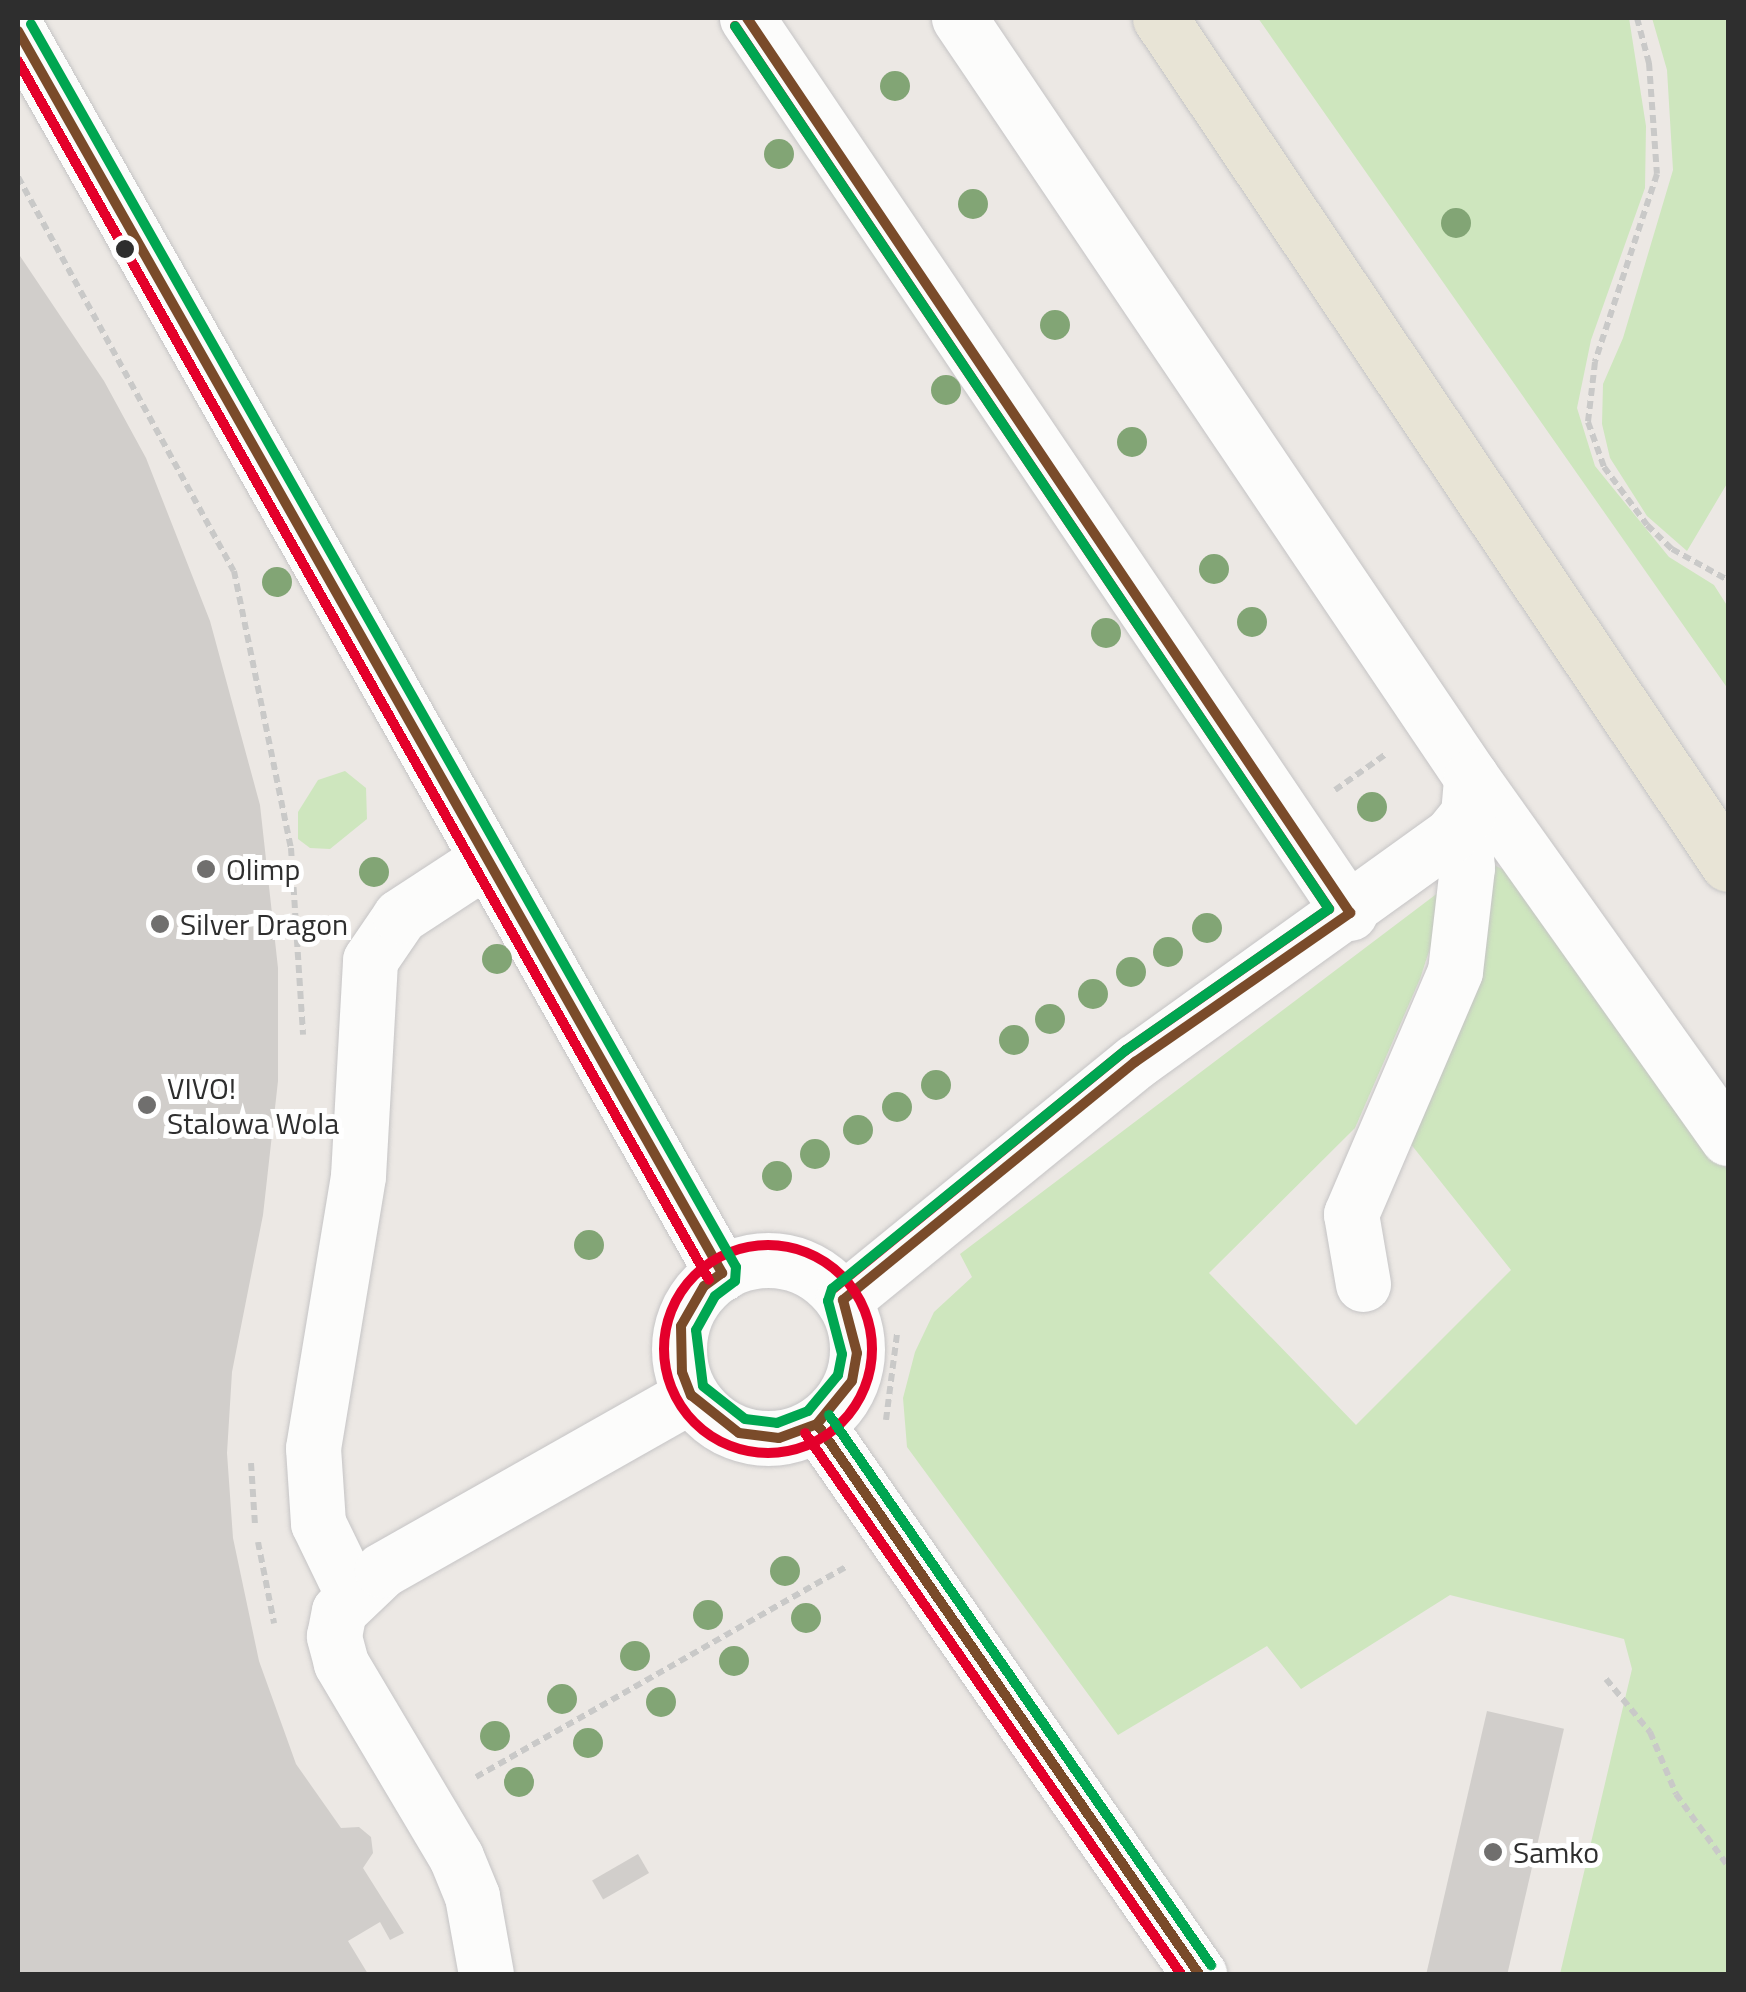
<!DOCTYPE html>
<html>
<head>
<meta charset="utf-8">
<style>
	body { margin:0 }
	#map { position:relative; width:1746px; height:1992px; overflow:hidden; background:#ece8e4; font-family:"Titillium Web",sans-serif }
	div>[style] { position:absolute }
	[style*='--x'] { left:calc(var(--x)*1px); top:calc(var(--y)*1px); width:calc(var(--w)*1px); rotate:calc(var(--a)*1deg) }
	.green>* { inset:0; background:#cee6be }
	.building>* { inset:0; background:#d1cecb; transform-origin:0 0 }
	.path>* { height:6px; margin-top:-3px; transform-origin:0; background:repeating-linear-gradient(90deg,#c9c9c8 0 8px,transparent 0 13px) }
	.roads { filter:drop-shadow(0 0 2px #c5c4c5) drop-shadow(0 0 2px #c5c4c5) }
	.minor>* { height:55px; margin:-27.5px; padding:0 27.5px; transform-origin:27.5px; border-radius:27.5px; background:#fcfcfb }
	.minor>.ring { margin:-27.5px; padding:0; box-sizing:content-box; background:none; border:55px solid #fcfcfb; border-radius:50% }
	.major>* { height:55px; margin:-27.5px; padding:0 27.5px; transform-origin:27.5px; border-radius:27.5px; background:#e8e4d6 }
	.bus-1>* { height:10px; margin:-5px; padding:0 5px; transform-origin:5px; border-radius:5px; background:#7a4b2a }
	.bus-2>* { height:10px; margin:-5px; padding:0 5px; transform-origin:5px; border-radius:5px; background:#e4002b }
	.bus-2>.ring { margin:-5px; padding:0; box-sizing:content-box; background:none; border:10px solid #e4002b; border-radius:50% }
	.bus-3>* { height:10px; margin:-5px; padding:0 5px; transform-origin:5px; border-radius:5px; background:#00a651 }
	.trees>* { width:30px; height:30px; margin:-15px; border-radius:50%; background:#82a575 }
	.dots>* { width:28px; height:28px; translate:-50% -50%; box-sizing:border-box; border:5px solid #fff; border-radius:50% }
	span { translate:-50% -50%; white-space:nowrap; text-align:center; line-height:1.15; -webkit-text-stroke:10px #fff; paint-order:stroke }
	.poi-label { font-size:30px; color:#2e2e2e }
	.left { translate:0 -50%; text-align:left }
	.frame { position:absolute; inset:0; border:20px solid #2e2e2e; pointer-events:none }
</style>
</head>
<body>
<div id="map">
	<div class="green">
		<div style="clip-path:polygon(1258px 18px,1629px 18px,1646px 126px,1645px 188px,1591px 340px,1577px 408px,1595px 466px,1669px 557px,1714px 585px,1728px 607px,1728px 689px)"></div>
		<div style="clip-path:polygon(1652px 18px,1728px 18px,1728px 482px,1687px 551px,1647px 516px,1610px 458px,1602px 424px,1603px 384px,1623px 338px,1673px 170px,1667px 70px)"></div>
		<div style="clip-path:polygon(345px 771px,366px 788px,367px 819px,330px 849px,310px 848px,298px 839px,298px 812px,318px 780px)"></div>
		<div style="clip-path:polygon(1494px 865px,1529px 882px,1728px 1171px,1728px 1974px,1560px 1974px,1632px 1669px,1624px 1639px,1450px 1595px,1301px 1689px,1267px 1646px,1118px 1735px,907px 1447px,903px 1398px,915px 1352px,934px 1312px,972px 1277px,960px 1254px,1451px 883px,1420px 979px,1355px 1128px,1209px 1273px,1356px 1425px,1511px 1270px,1402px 1133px)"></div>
	</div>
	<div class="building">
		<div style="clip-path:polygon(18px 253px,104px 381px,146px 458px,210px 621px,260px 805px,278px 968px,278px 1081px,263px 1215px,232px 1372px,227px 1453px,233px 1538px,259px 1661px,296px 1764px,341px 1828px,359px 1827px,371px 1837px,373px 1853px,363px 1868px,404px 1933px,390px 1940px,380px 1922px,348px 1941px,368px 1974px,18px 1974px)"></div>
		<div style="left:1487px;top:1711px;width:79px;height:271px;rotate:13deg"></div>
		<div style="left:638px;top:1854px;width:22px;height:53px;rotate:60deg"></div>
	</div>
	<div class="path">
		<div style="--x:1637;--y:18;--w:47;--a:75.1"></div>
		<div style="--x:1649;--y:63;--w:111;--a:85.9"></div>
		<div style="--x:1657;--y:174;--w:198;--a:108.3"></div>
		<div style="--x:1595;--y:362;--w:60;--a:96.7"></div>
		<div style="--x:1588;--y:422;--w:48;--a:70.4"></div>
		<div style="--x:1604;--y:467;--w:72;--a:53.4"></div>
		<div style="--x:1647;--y:525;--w:35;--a:44"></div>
		<div style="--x:1672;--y:549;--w:64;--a:29"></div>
		<div style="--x:18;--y:177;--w:449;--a:61.3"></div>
		<div style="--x:234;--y:571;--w:283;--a:78.4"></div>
		<div style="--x:291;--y:848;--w:187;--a:86.3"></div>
		<div style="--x:1335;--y:790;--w:62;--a:-35.2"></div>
		<div style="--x:886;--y:1420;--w:87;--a:-82.7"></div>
		<div style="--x:251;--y:1463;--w:62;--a:86.3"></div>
		<div style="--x:258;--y:1542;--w:83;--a:78.8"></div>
		<div style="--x:1606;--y:1679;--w:69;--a:50.3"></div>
		<div style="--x:1650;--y:1732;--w:67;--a:67.2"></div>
		<div style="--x:1676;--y:1794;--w:89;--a:54.2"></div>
		<div style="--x:476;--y:1777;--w:428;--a:-29.6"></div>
	</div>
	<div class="roads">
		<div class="minor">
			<div style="--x:747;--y:18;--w:1079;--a:56.03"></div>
			<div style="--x:959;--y:18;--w:916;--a:56"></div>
			<div style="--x:1471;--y:777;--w:443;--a:54.6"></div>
			<div style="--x:18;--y:31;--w:1428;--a:60.45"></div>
			<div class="ring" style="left:679px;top:1260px;width:123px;height:123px"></div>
			<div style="--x:1363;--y:1284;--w:71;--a:-99.7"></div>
			<div style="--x:1351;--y:1214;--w:264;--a:-66.8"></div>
			<div style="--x:1455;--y:971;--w:104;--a:-83.4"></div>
			<div style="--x:1467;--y:868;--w:46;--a:-95"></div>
			<div style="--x:843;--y:1300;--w:377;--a:-39.2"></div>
			<div style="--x:1135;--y:1062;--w:388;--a:-35.7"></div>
			<div style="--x:1450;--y:836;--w:28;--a:-51"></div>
			<div style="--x:1468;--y:814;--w:37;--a:-85"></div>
			<div style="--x:817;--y:1424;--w:670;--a:55.22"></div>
			<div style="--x:352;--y:1593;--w:78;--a:-115.9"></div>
			<div style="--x:318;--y:1523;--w:75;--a:-93.8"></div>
			<div style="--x:313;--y:1448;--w:276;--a:-80.6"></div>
			<div style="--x:358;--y:1176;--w:216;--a:-86.8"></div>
			<div style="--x:370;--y:960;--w:53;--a:-55.7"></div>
			<div style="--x:400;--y:916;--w:104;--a:-33.2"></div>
			<div style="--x:486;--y:1974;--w:79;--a:-100.2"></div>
			<div style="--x:472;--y:1896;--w:42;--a:-112.3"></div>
			<div style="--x:456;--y:1857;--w:226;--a:-120.7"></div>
			<div style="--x:341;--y:1663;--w:28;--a:-105"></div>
			<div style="--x:334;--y:1636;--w:25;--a:-79"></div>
			<div style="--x:339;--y:1611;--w:59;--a:-43.6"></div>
			<div style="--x:382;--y:1570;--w:355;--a:-29.5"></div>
		</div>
		<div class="major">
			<div style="--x:1160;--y:18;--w:1019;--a:56.12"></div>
		</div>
	</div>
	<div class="bus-1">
		<div style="--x:18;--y:31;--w:1428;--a:60.45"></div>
		<div style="--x:722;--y:1273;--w:22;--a:144"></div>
		<div style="--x:704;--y:1286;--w:46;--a:119.9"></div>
		<div style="--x:681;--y:1326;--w:46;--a:88.8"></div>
		<div style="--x:682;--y:1372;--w:25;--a:69"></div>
		<div style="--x:691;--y:1395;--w:61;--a:38.4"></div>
		<div style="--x:739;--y:1433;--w:40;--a:7.1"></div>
		<div style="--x:779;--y:1438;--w:40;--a:-20.2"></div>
		<div style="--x:817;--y:1424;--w:55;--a:-50.9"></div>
		<div style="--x:852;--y:1381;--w:28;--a:-80"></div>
		<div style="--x:857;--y:1353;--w:55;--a:-104.8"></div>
		<div style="--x:843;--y:1300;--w:377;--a:-39.2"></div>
		<div style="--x:1135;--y:1062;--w:262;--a:-34.7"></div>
		<div style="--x:1350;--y:913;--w:1079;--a:-123.97"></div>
		<div style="--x:817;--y:1424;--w:670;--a:55.22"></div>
	</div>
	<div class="bus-2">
		<div style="--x:735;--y:26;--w:1064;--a:56.07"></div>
		<div style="--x:1329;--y:909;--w:247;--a:145.2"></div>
		<div style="--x:1126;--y:1050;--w:377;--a:140.8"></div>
		<div style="--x:18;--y:61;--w:1401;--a:60.45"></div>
		<div class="ring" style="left:664px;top:1245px;width:198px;height:198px"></div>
		<div style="--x:805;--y:1433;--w:659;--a:55.2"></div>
	</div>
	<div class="bus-3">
		<div style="--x:31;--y:24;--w:1429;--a:60.44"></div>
		<div style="--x:736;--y:1267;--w:14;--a:94"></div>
		<div style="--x:735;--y:1281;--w:25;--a:143"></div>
		<div style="--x:715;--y:1296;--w:39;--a:119"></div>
		<div style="--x:696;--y:1330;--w:56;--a:82.9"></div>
		<div style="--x:703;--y:1386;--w:53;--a:38.2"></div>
		<div style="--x:745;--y:1419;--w:32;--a:7"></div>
		<div style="--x:777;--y:1423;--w:33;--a:-21"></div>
		<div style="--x:808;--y:1411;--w:47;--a:-50.2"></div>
		<div style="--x:838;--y:1375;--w:21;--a:-79"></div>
		<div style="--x:842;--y:1354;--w:55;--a:-104.8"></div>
		<div style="--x:828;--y:1301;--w:13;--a:-72"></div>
		<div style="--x:832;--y:1289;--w:379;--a:-39.1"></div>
		<div style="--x:1126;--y:1050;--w:247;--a:-34.8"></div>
		<div style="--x:1329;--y:909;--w:1064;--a:-123.93"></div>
		<div style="--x:829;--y:1415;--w:670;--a:55.22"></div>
	</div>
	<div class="trees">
		<div style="left:895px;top:86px"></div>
		<div style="left:779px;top:154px"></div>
		<div style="left:973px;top:204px"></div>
		<div style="left:1456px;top:223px"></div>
		<div style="left:1055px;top:325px"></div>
		<div style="left:946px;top:390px"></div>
		<div style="left:1132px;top:442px"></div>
		<div style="left:1214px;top:569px"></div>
		<div style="left:277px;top:582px"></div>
		<div style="left:1252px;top:622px"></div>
		<div style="left:1106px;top:633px"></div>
		<div style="left:1372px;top:807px"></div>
		<div style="left:374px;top:872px"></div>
		<div style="left:1207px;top:928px"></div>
		<div style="left:1168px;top:952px"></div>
		<div style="left:497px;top:959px"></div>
		<div style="left:1131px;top:972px"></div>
		<div style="left:1093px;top:994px"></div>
		<div style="left:1050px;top:1019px"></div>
		<div style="left:1014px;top:1040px"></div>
		<div style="left:936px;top:1085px"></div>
		<div style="left:897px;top:1107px"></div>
		<div style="left:858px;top:1130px"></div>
		<div style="left:815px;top:1154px"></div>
		<div style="left:777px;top:1176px"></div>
		<div style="left:589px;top:1245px"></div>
		<div style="left:785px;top:1571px"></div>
		<div style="left:708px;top:1615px"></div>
		<div style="left:806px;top:1618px"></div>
		<div style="left:635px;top:1656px"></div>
		<div style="left:734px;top:1661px"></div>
		<div style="left:562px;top:1699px"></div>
		<div style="left:661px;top:1702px"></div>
		<div style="left:495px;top:1736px"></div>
		<div style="left:588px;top:1743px"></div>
		<div style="left:519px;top:1782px"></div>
	</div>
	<div class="dots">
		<div style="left:125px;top:249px;background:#2e2e2e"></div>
		<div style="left:206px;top:869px;background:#706f6e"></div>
		<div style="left:160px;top:924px;background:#706f6e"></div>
		<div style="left:147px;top:1105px;background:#706f6e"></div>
		<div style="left:1493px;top:1852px;background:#706f6e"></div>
	</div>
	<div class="poi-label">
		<span class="left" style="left:226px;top:869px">Olimp</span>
		<span class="left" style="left:180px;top:924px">Silver Dragon</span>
		<span class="left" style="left:167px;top:1105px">VIVO!<br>Stalowa Wola</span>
		<span class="left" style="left:1513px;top:1852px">Samko</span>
	</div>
	<div class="frame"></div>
</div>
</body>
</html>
